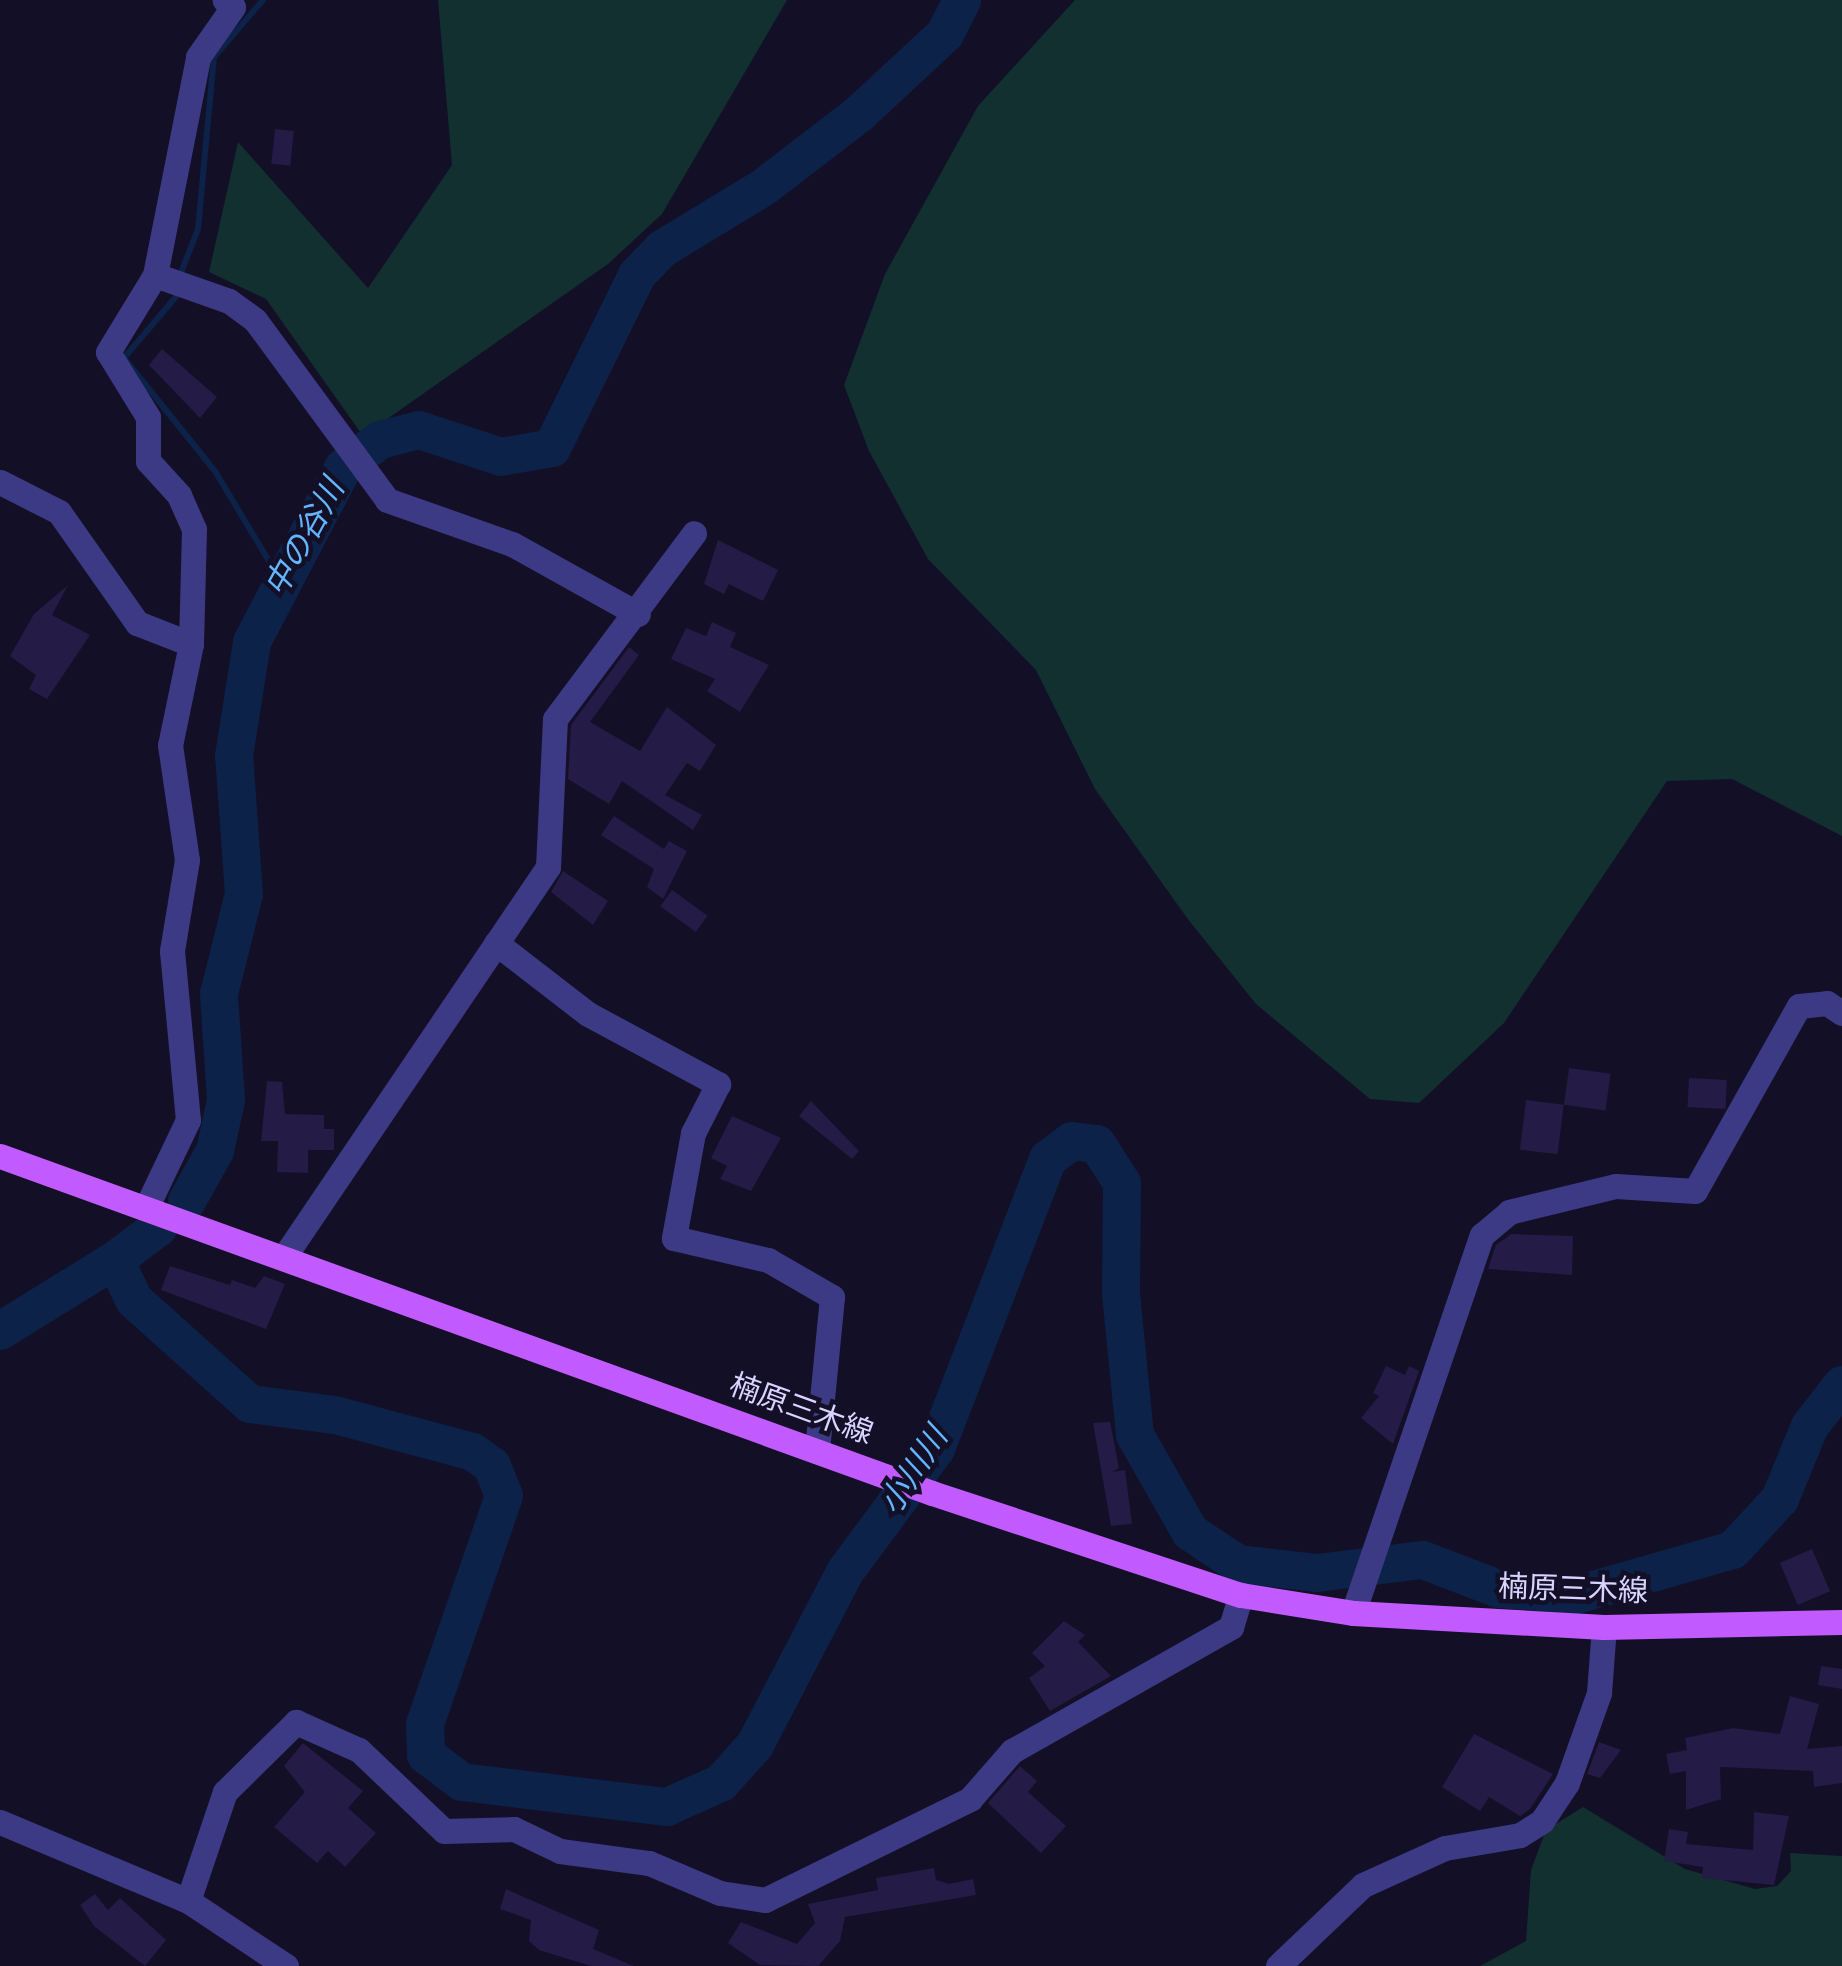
<!DOCTYPE html>
<html>
<head>
<meta charset="utf-8">
<style>
	body { margin:0 }
	#map { position:relative; width:1842px; height:1966px; overflow:hidden; background:#130f26; font-family:Signika,"Noto Sans JP",sans-serif }
	div>[style] { position:absolute }
	[style*='--x'] { left:calc(var(--x)*1px); top:calc(var(--y)*1px); width:calc(var(--w)*1px); rotate:calc(var(--a)*1deg) }
	.green>* { inset:0; background:#12302f }
	.stream>* { height:6px; margin:-3px; padding:0 3px; transform-origin:3px; border-radius:3px; background:#0c2248 }
	.river>* { height:38px; margin:-19px; padding:0 19px; transform-origin:19px; border-radius:19px; background:#0c2248 }
	.building>* { inset:0; background:#241b47; transform-origin:0 0 }
	.minor>* { height:25px; margin:-12.5px; padding:0 12.5px; transform-origin:12.5px; border-radius:12.5px; background:#3d3a85 }
	.major>* { height:25px; margin:-12.5px; padding:0 12.5px; transform-origin:12.5px; border-radius:12.5px; background:#c25bff }
	span { translate:-50% -50%; white-space:nowrap; text-align:center; line-height:1.15; -webkit-text-stroke:9px #130f26; paint-order:stroke }
	.street-label { font-size:30px; color:#d9d4ff }
	.water-label { font-size:32px; color:#62b6ff; font-style:italic }
</style>
</head>
<body>
<div id="map">
	<div class="green">
		<div style="clip-path:polygon(438px 0,787px 0,662px 214px,608px 264px,363px 436px,266px 299px,209px 272px,238px 142px,368px 288px,452px 165px)"></div>
		<div style="clip-path:polygon(1075px 0,1842px 0,1842px 836px,1732px 779px,1667px 781px,1504px 1023px,1419px 1103px,1370px 1099px,1256px 1004px,1187px 918px,1095px 789px,1036px 670px,928px 559px,869px 451px,844px 385px,885px 274px,978px 106px)"></div>
		<div style="clip-path:polygon(1583px 1807px,1685px 1869px,1755px 1889px,1777px 1886px,1791px 1871px,1790px 1853px,1842px 1856px,1842px 1966px,1480px 1966px,1526px 1941px,1531px 1870px,1546px 1830px)"></div>
	</div>
	<div class="stream">
		<div style="--x:180;--y:275;--w:49;--a:-68.6"></div>
		<div style="--x:198;--y:229;--w:173;--a:-84.7"></div>
		<div style="--x:214;--y:57;--w:75;--a:-49.3"></div>
		<div style="--x:179;--y:293;--w:85;--a:130.2"></div>
		<div style="--x:124;--y:358;--w:145;--a:51.2"></div>
		<div style="--x:215;--y:471;--w:125;--a:59.1"></div>
	</div>
	<div class="river">
		<div style="--x:187;--y:1201;--w:57;--a:-60.8"></div>
		<div style="--x:215;--y:1151;--w:52;--a:-77.8"></div>
		<div style="--x:226;--y:1100;--w:106;--a:-93.8"></div>
		<div style="--x:219;--y:994;--w:103;--a:-76"></div>
		<div style="--x:244;--y:894;--w:138;--a:-94.1"></div>
		<div style="--x:234;--y:756;--w:115;--a:-81"></div>
		<div style="--x:252;--y:642;--w:196;--a:-62.4"></div>
		<div style="--x:343;--y:468;--w:46;--a:-37.1"></div>
		<div style="--x:380;--y:440;--w:40;--a:-14.4"></div>
		<div style="--x:419;--y:430;--w:86;--a:18.2"></div>
		<div style="--x:501;--y:457;--w:52;--a:-10"></div>
		<div style="--x:552;--y:448;--w:193;--a:-63.8"></div>
		<div style="--x:637;--y:275;--w:36;--a:-46"></div>
		<div style="--x:662;--y:249;--w:119;--a:-31.3"></div>
		<div style="--x:764;--y:187;--w:120;--a:-37.5"></div>
		<div style="--x:859;--y:114;--w:117;--a:-42.9"></div>
		<div style="--x:945;--y:34;--w:38;--a:-63"></div>
		<div style="--x:115;--y:1260;--w:54;--a:-36.7"></div>
		<div style="--x:0;--y:1331;--w:135;--a:-31.7"></div>
		<div style="--x:115;--y:1260;--w:44;--a:64.6"></div>
		<div style="--x:134;--y:1300;--w:156;--a:41.9"></div>
		<div style="--x:250;--y:1404;--w:86;--a:7.4"></div>
		<div style="--x:335;--y:1415;--w:143;--a:15"></div>
		<div style="--x:473;--y:1452;--w:24;--a:36"></div>
		<div style="--x:492;--y:1466;--w:32;--a:68"></div>
		<div style="--x:504;--y:1496;--w:241;--a:109.1"></div>
		<div style="--x:425;--y:1724;--w:31;--a:88"></div>
		<div style="--x:426;--y:1755;--w:45;--a:36.9"></div>
		<div style="--x:462;--y:1782;--w:207;--a:7"></div>
		<div style="--x:667;--y:1807;--w:59;--a:-24"></div>
		<div style="--x:721;--y:1783;--w:51;--a:-48.2"></div>
		<div style="--x:755;--y:1745;--w:195;--a:-62.5"></div>
		<div style="--x:845;--y:1572;--w:153;--a:-53.5"></div>
		<div style="--x:936;--y:1449;--w:311;--a:-68.9"></div>
		<div style="--x:1048;--y:1159;--w:30;--a:-37"></div>
		<div style="--x:1072;--y:1141;--w:25;--a:7"></div>
		<div style="--x:1097;--y:1144;--w:46;--a:57.3"></div>
		<div style="--x:1122;--y:1183;--w:111;--a:90.5"></div>
		<div style="--x:1121;--y:1294;--w:142;--a:84.3"></div>
		<div style="--x:1135;--y:1435;--w:112;--a:60.4"></div>
		<div style="--x:1190;--y:1532;--w:58;--a:33.7"></div>
		<div style="--x:1238;--y:1564;--w:80;--a:6.5"></div>
		<div style="--x:1317;--y:1573;--w:107;--a:-7"></div>
		<div style="--x:1423;--y:1560;--w:81;--a:20.9"></div>
		<div style="--x:1499;--y:1589;--w:77;--a:4.5"></div>
		<div style="--x:1576;--y:1595;--w:163;--a:-16"></div>
		<div style="--x:1733;--y:1550;--w:69;--a:-47.3"></div>
		<div style="--x:1780;--y:1499;--w:79;--a:-67.7"></div>
		<div style="--x:1810;--y:1426;--w:52;--a:-52"></div>
	</div>
	<div class="building">
		<div style="left:275px;top:129px;width:19px;height:35px;rotate:6deg"></div>
		<div style="clip-path:polygon(162px 349px,217px 397px,200px 418px,149px 365px)"></div>
		<div style="clip-path:polygon(718px 540px,778px 570px,763px 601px,729px 584px,724px 594px,704px 584px)"></div>
		<div style="clip-path:polygon(68px 585px,52px 615px,90px 635px,47px 699px,29px 689px,36px 675px,10px 656px,34px 614px)"></div>
		<div style="clip-path:polygon(712px 622px,736px 633px,730px 647px,769px 665px,740px 712px,707px 691px,715px 679px,671px 659px,686px 628px,706px 636px)"></div>
		<div style="clip-path:polygon(629px 647px,639px 655px,590px 722px,640px 751px,667px 707px,716px 745px,700px 771px,687px 763px,665px 795px,702px 815px,693px 830px,622px 781px,609px 804px,568px 779px,571px 725px)"></div>
		<div style="clip-path:polygon(614px 816px,664px 849px,669px 841px,687px 851px,663px 899px,647px 887px,654px 869px,601px 835px)"></div>
		<div style="clip-path:polygon(563px 871px,608px 901px,593px 925px,551px 892px)"></div>
		<div style="left:672px;top:890px;width:44px;height:20px;rotate:36deg"></div>
		<div style="left:1569px;top:1068px;width:42px;height:37px;rotate:8deg"></div>
		<div style="left:1689px;top:1078px;width:38px;height:29px;rotate:3deg"></div>
		<div style="clip-path:polygon(267px 1081px,282px 1082px,285px 1114px,324px 1115px,324px 1129px,334px 1129px,334px 1150px,308px 1150px,308px 1173px,277px 1172px,278px 1141px,261px 1141px)"></div>
		<div style="left:1526px;top:1100px;width:38px;height:50px;rotate:7deg"></div>
		<div style="clip-path:polygon(811px 1101px,859px 1151px,852px 1159px,799px 1116px)"></div>
		<div style="clip-path:polygon(732px 1116px,781px 1138px,751px 1191px,720px 1179px,727px 1166px,711px 1158px)"></div>
		<div style="clip-path:polygon(1511px 1234px,1573px 1236px,1572px 1275px,1488px 1269px,1496px 1245px)"></div>
		<div style="clip-path:polygon(170px 1266px,230px 1285px,232px 1280px,255px 1288px,264px 1276px,285px 1284px,266px 1329px,161px 1290px)"></div>
		<div style="clip-path:polygon(1386px 1366px,1405px 1375px,1409px 1366px,1419px 1371px,1393px 1444px,1361px 1418px,1379px 1396px,1373px 1393px)"></div>
		<div style="clip-path:polygon(1110px 1422px,1119px 1468px,1112px 1472px,1125px 1470px,1132px 1524px,1111px 1526px,1093px 1423px)"></div>
		<div style="left:1812px;top:1549px;width:46px;height:35px;rotate:67deg"></div>
		<div style="clip-path:polygon(1064px 1621px,1085px 1635px,1078px 1642px,1111px 1676px,1050px 1711px,1029px 1678px,1045px 1666px,1032px 1653px)"></div>
		<div style="clip-path:polygon(1821px 1666px,1842px 1669px,1842px 1689px,1818px 1685px)"></div>
		<div style="clip-path:polygon(1790px 1696px,1819px 1704px,1807px 1749px,1842px 1746px,1842px 1783px,1814px 1787px,1813px 1771px,1720px 1767px,1721px 1799px,1686px 1810px,1686px 1771px,1670px 1774px,1666px 1754px,1687px 1750px,1685px 1738px,1733px 1728px,1780px 1734px)"></div>
		<div style="clip-path:polygon(1474px 1734px,1553px 1774px,1530px 1809px,1520px 1816px,1489px 1797px,1480px 1811px,1442px 1787px)"></div>
		<div style="clip-path:polygon(1599px 1742px,1621px 1750px,1600px 1778px,1587px 1774px)"></div>
		<div style="clip-path:polygon(303px 1743px,363px 1791px,348px 1808px,376px 1833px,345px 1867px,328px 1851px,317px 1863px,274px 1827px,305px 1792px,284px 1766px)"></div>
		<div style="clip-path:polygon(1020px 1766px,1037px 1781px,1028px 1792px,1066px 1826px,1041px 1853px,988px 1803px)"></div>
		<div style="clip-path:polygon(1754px 1812px,1789px 1816px,1774px 1885px,1702px 1878px,1703px 1867px,1664px 1861px,1669px 1829px,1688px 1832px,1686px 1844px,1753px 1850px)"></div>
		<div style="clip-path:polygon(934px 1868px,936px 1880px,949px 1884px,973px 1879px,976px 1895px,845px 1917px,840px 1941px,818px 1966px,760px 1965px,728px 1943px,741px 1922px,797px 1944px,815px 1923px,808px 1904px,878px 1890px,876px 1878px)"></div>
		<div style="clip-path:polygon(506px 1889px,599px 1930px,593px 1949px,634px 1966px,591px 1966px,539px 1950px,529px 1941px,531px 1920px,500px 1909px)"></div>
		<div style="clip-path:polygon(95px 1894px,108px 1910px,120px 1898px,166px 1940px,145px 1966px,94px 1926px,80px 1905px)"></div>
	</div>
	<div class="minor">
		<div style="--x:155;--y:275;--w:78;--a:19.4"></div>
		<div style="--x:229;--y:301;--w:32;--a:36"></div>
		<div style="--x:255;--y:320;--w:223;--a:53.7"></div>
		<div style="--x:387;--y:500;--w:133;--a:19.4"></div>
		<div style="--x:512;--y:544;--w:144;--a:29.1"></div>
		<div style="--x:0;--y:482;--w:66;--a:27"></div>
		<div style="--x:59;--y:512;--w:136;--a:54.9"></div>
		<div style="--x:137;--y:623;--w:58;--a:21.3"></div>
		<div style="--x:191;--y:644;--w:103;--a:101.7"></div>
		<div style="--x:170;--y:745;--w:116;--a:81.6"></div>
		<div style="--x:187;--y:860;--w:92;--a:99.4"></div>
		<div style="--x:172;--y:951;--w:170;--a:84.6"></div>
		<div style="--x:188;--y:1120;--w:98;--a:115.5"></div>
		<div style="--x:191;--y:644;--w:115;--a:-88.5"></div>
		<div style="--x:194;--y:529;--w:37;--a:-114"></div>
		<div style="--x:179;--y:495;--w:46;--a:-132.4"></div>
		<div style="--x:148;--y:461;--w:44;--a:-90"></div>
		<div style="--x:148;--y:417;--w:76;--a:-121.6"></div>
		<div style="--x:108;--y:352;--w:90;--a:-58.6"></div>
		<div style="--x:155;--y:275;--w:222;--a:-78.8"></div>
		<div style="--x:198;--y:57;--w:61;--a:-55"></div>
		<div style="--x:233;--y:7;--w:11;--a:-139"></div>
		<div style="--x:496;--y:943;--w:116;--a:37.7"></div>
		<div style="--x:588;--y:1014;--w:148;--a:28.3"></div>
		<div style="--x:718;--y:1084;--w:55;--a:117"></div>
		<div style="--x:693;--y:1133;--w:107;--a:100.3"></div>
		<div style="--x:674;--y:1238;--w:97;--a:13.2"></div>
		<div style="--x:768;--y:1260;--w:74;--a:30"></div>
		<div style="--x:832;--y:1297;--w:155;--a:95.6"></div>
		<div style="--x:286;--y:1254;--w:467;--a:-55.9"></div>
		<div style="--x:548;--y:867;--w:148;--a:-87.3"></div>
		<div style="--x:555;--y:719;--w:232;--a:-53.2"></div>
		<div style="--x:1353;--y:1613;--w:399;--a:-71.2"></div>
		<div style="--x:1482;--y:1235;--w:35;--a:-40"></div>
		<div style="--x:1509;--y:1212;--w:110;--a:-13.7"></div>
		<div style="--x:1616;--y:1186;--w:79;--a:3.6"></div>
		<div style="--x:1695;--y:1191;--w:212;--a:-60.7"></div>
		<div style="--x:1799;--y:1006;--w:28;--a:-6"></div>
		<div style="--x:1827;--y:1003;--w:18;--a:34"></div>
		<div style="--x:0;--y:1822;--w:204;--a:22.8"></div>
		<div style="--x:286;--y:1966;--w:118;--a:-146.4"></div>
		<div style="--x:188;--y:1901;--w:115;--a:-71.3"></div>
		<div style="--x:225;--y:1792;--w:100;--a:-44.6"></div>
		<div style="--x:296;--y:1722;--w:69;--a:24"></div>
		<div style="--x:359;--y:1750;--w:117;--a:43.6"></div>
		<div style="--x:444;--y:1831;--w:70;--a:-1.6"></div>
		<div style="--x:514;--y:1829;--w:51;--a:25.6"></div>
		<div style="--x:560;--y:1851;--w:90;--a:7.7"></div>
		<div style="--x:649;--y:1863;--w:77;--a:22.9"></div>
		<div style="--x:720;--y:1893;--w:46;--a:8.8"></div>
		<div style="--x:765;--y:1900;--w:229;--a:-26.2"></div>
		<div style="--x:970;--y:1799;--w:64;--a:-48.8"></div>
		<div style="--x:1012;--y:1751;--w:252;--a:-29.5"></div>
		<div style="--x:1231;--y:1627;--w:34;--a:-73"></div>
		<div style="--x:1278;--y:1966;--w:117;--a:-43.6"></div>
		<div style="--x:1363;--y:1885;--w:90;--a:-24.3"></div>
		<div style="--x:1445;--y:1848;--w:76;--a:-9.8"></div>
		<div style="--x:1520;--y:1835;--w:26;--a:-32"></div>
		<div style="--x:1542;--y:1821;--w:45;--a:-56.7"></div>
		<div style="--x:1567;--y:1783;--w:96;--a:-70.4"></div>
		<div style="--x:1599;--y:1693;--w:66;--a:-85.7"></div>
	</div>
	<div class="major">
		<div style="--x:0;--y:1156;--w:991;--a:19.88"></div>
		<div style="--x:932;--y:1493;--w:325;--a:18.3"></div>
		<div style="--x:1241;--y:1595;--w:113;--a:9.1"></div>
		<div style="--x:1353;--y:1613;--w:251;--a:3.2"></div>
		<div style="--x:1604;--y:1627;--w:238;--a:-1.2"></div>
	</div>
	<div class="street-label">
		<span style="left:801px;top:1410px;rotate:20deg">楠原三木線</span>
		<span style="left:1573px;top:1590px;rotate:2deg">楠原三木線</span>
	</div>
	<div class="water-label">
		<span style="left:305px;top:538px;rotate:-61deg">中の谷川</span>
		<span style="left:914px;top:1471px;rotate:-57deg">小川川</span>
	</div>
</div>
</body>
</html>
